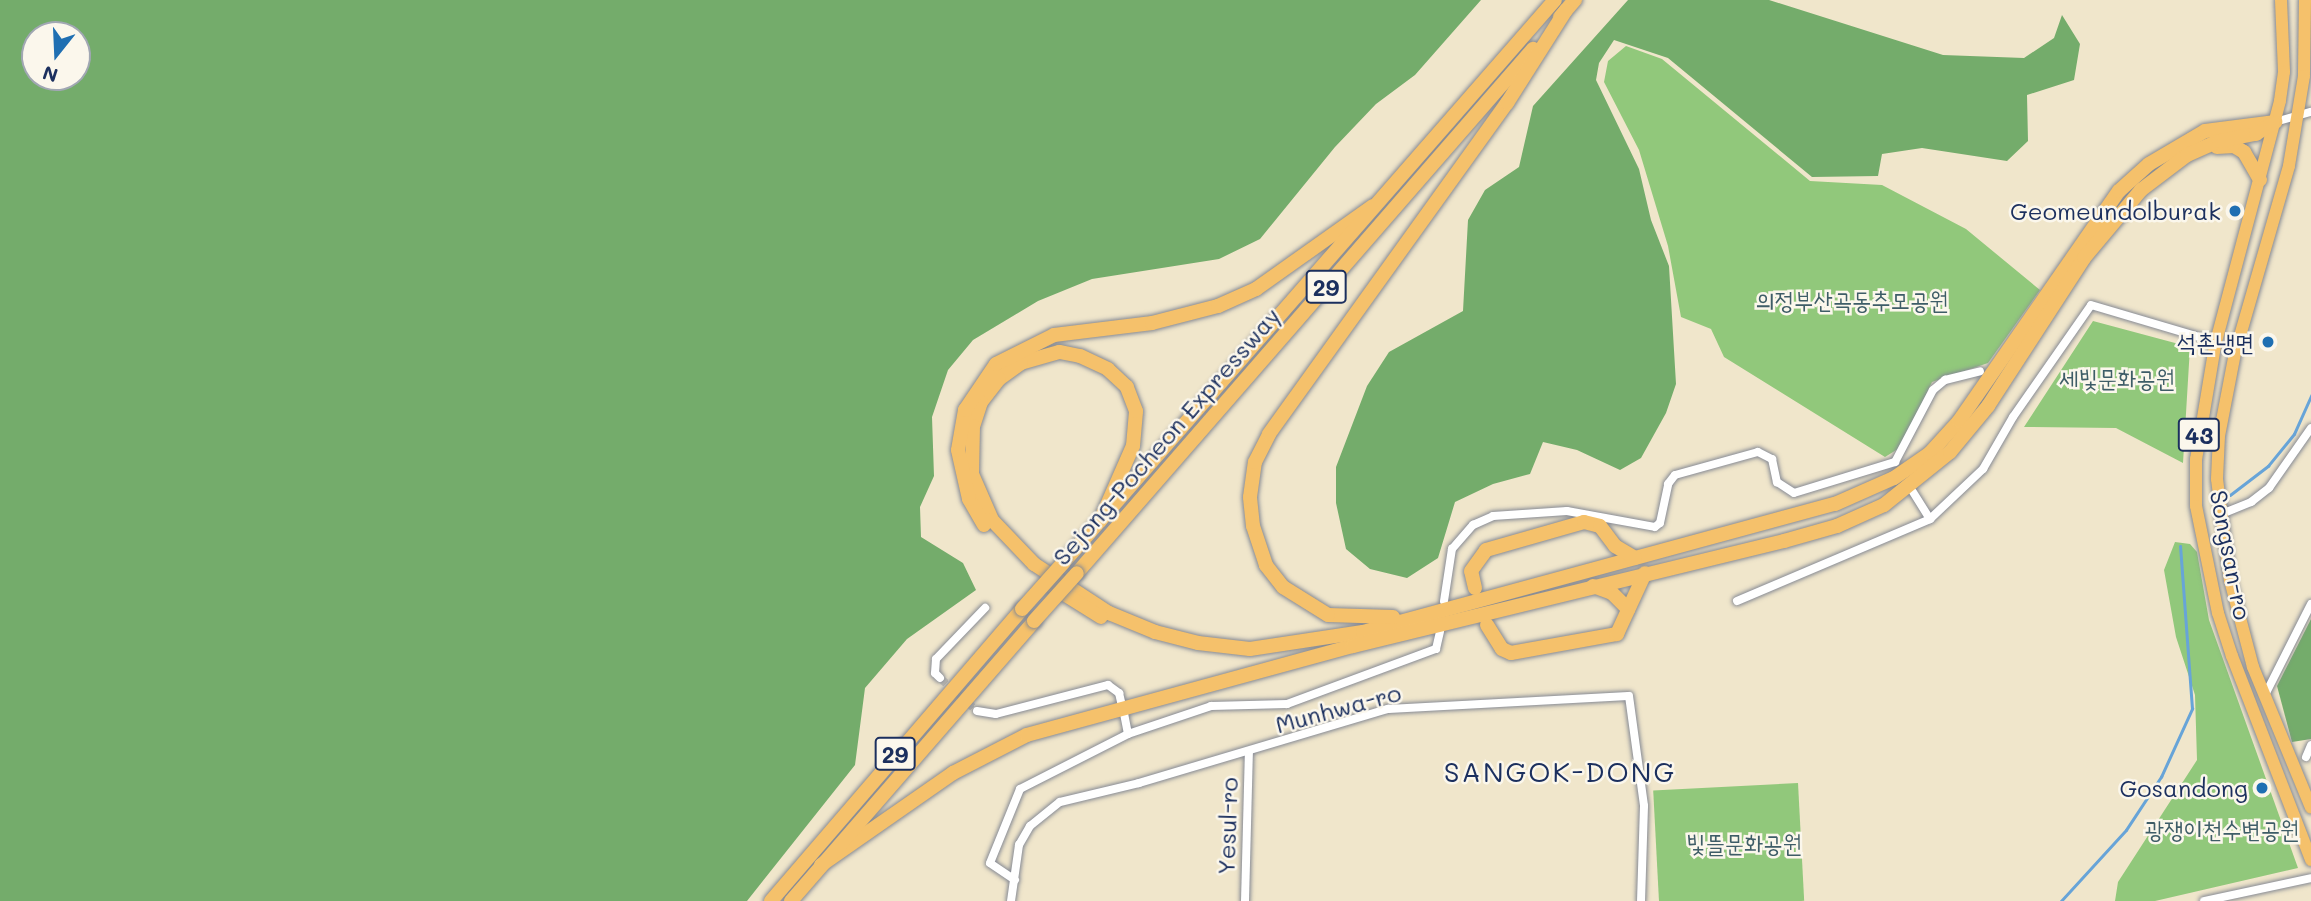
<!DOCTYPE html>
<html>
<head>
<meta charset="utf-8">
<style>
	body { margin:0 }
	#map { position:relative; width:2311px; height:901px; overflow:hidden; background:#f0e6cb; font-family:Mali,"Poor Story",sans-serif }
	div>[style] { position:absolute }
	[style*='--x'] { left:calc(var(--x)*1px); top:calc(var(--y)*1px); width:calc(var(--w)*1px); rotate:calc(var(--a)*1deg) }
	.green>* { inset:0; background:#91c87b; transform-origin:0 0 }
	.forest>* { inset:0; background:#74ac6b }
	.stream>* { height:2.5px; margin:-1.25px; padding:0 1.25px; transform-origin:1.25px; border-radius:1.25px; background:#67a4d8 }
	.street-tunnel>* { height:8px; margin-top:-4px; transform-origin:0; background:repeating-linear-gradient(90deg,#c5c1b5 0 8px,transparent 0 12px) }
	.roads { filter:drop-shadow(0 0 2px #868a94) drop-shadow(0 0 2px #868a94) }
	.street>* { height:8px; margin:-4px; padding:0 4px; transform-origin:4px; border-radius:4px; background:#fff }
	.primary>* { height:12px; margin:-6px; padding:0 6px; transform-origin:6px; border-radius:6px; background:#f5c16b }
	.highway>* { height:14px; margin:-7px; padding:0 7px; transform-origin:7px; border-radius:7px; background:#f5c16b }
	.bridges { filter:drop-shadow(0 0 2px #868a94) drop-shadow(0 0 2px #868a94) }
	.highway-bridge>* { height:14px; margin:-7px; padding:0 7px; transform-origin:7px; border-radius:7px; background:#f5c16b }
	.dots>* { width:19px; height:19px; translate:-50% -50%; box-sizing:border-box; border:4px solid #fbf7ec; border-radius:50% }
	span { translate:-50% -50%; white-space:nowrap; text-align:center; line-height:1.15; -webkit-text-stroke:5px #fbf7ec; paint-order:stroke }
	.shield-label span { padding:2px 5px; background:#fbf7ec; border:2px solid; border-radius:5px; -webkit-text-stroke-width:0 }
	.shield-label { font-size:23px; color:#1b2f5e; font-weight:700 }
	.poi-label { font-size:24px; color:#1b2f5e }
	.right { translate:-100% -50%; text-align:right }
	.park-label { font-size:24px; color:#3e5d67 }
	.street-label { font-size:24px; color:#1b2f5e }
	.quarter-label { font-size:28px; color:#1b2f5e; letter-spacing:2px }
	.north { position:absolute; left:21px; top:21px; width:70px; height:70px; box-sizing:border-box; background:#fbf7ec; border:2px solid #a1a7b3; border-radius:50%; rotate:198deg; font-size:19px; font-weight:700; line-height:28px; text-align:center; color:#1b2f5e }
	.north::after { content:''; display:block; margin:auto; width:24px; height:32px; background:#1f6fb2; clip-path:polygon(50% 0,100% 100%,50% 72%,0 100%) }
</style>
</head>
<body>
<div id="map">
	<div class="green">
		<div style="clip-path:polygon(1626px 46px,1662px 59px,1810px 181px,1882px 185px,1966px 229px,2040px 290px,1988px 363px,1932px 382px,1901px 447px,1885px 457px,1724px 357px,1711px 329px,1681px 317px,1668px 246px,1639px 150px,1604px 82px,1608px 61px)"></div>
		<div style="clip-path:polygon(2093px 321px,2190px 347px,2183px 463px,2116px 428px,2024px 427px)"></div>
		<div style="clip-path:polygon(2175px 542px,2190px 544px,2197px 552px,2209px 620px,2298px 868px,2155px 901px,2115px 901px,2118px 882px,2197px 760px,2195px 695px,2176px 637px,2164px 570px)"></div>
		<div style="left:1798px;top:783px;width:118px;height:145px;rotate:87deg"></div>
	</div>
	<div class="forest">
		<div style="clip-path:polygon(evenodd,0 0,1481px 0,1415px 75px,1376px 104px,1335px 147px,1260px 239px,1219px 259px,1092px 279px,1038px 301px,973px 340px,948px 370px,932px 417px,934px 476px,920px 507px,921px 537px,963px 563px,976px 590px,907px 639px,865px 688px,855px 765px,747px 901px,0 901px,0 0,35px 35px,77px 35px,77px 77px,35px 77px,35px 35px)"></div>
		<div style="clip-path:polygon(1628px 0,1769px 0,1943px 55px,2024px 58px,2054px 38px,2062px 15px,2080px 44px,2074px 80px,2027px 95px,2028px 141px,2007px 161px,1922px 148px,1882px 154px,1878px 176px,1812px 177px,1668px 58px,1614px 40px,1599px 63px,1596px 80px,1639px 169px,1651px 220px,1669px 266px,1676px 384px,1666px 413px,1641px 458px,1620px 470px,1577px 450px,1543px 442px,1530px 474px,1493px 484px,1455px 502px,1438px 558px,1407px 578px,1370px 569px,1346px 549px,1336px 503px,1336px 467px,1367px 386px,1389px 352px,1463px 311px,1468px 220px,1485px 190px,1519px 167px,1533px 106px)"></div>
		<div style="clip-path:polygon(2311px 619px,2311px 739px,2292px 742px,2277px 686px)"></div>
	</div>
	<div class="stream">
		<div style="--x:2230;--y:495;--w:48;--a:-37.3"></div>
		<div style="--x:2268;--y:466;--w:41;--a:-50.9"></div>
		<div style="--x:2294;--y:434;--w:42;--a:-65.9"></div>
		<div style="--x:2061;--y:901;--w:96;--a:-47.5"></div>
		<div style="--x:2126;--y:830;--w:64;--a:-56.6"></div>
		<div style="--x:2161;--y:777;--w:75;--a:-65.5"></div>
		<div style="--x:2192;--y:709;--w:163;--a:-94.2"></div>
	</div>
	<div class="street-tunnel">
		<div style="--x:940;--y:678;--w:50;--a:41.7"></div>
	</div>
	<div class="roads">
		<div class="street">
			<div style="--x:2275;--y:122;--w:37;--a:-16"></div>
			<div style="--x:1913;--y:492;--w:32;--a:58"></div>
			<div style="--x:2219;--y:515;--w:35;--a:-22"></div>
			<div style="--x:2251;--y:502;--w:23;--a:-38"></div>
			<div style="--x:2269;--y:488;--w:73;--a:-55"></div>
			<div style="--x:1444;--y:601;--w:53;--a:-81.3"></div>
			<div style="--x:1452;--y:549;--w:32;--a:-49"></div>
			<div style="--x:1473;--y:525;--w:22;--a:-24"></div>
			<div style="--x:1493;--y:516;--w:74;--a:-3.9"></div>
			<div style="--x:1567;--y:511;--w:89;--a:10.3"></div>
			<div style="--x:1655;--y:527;--w:6;--a:-39"></div>
			<div style="--x:1660;--y:523;--w:40;--a:-78"></div>
			<div style="--x:1668;--y:484;--w:11;--a:-52"></div>
			<div style="--x:1675;--y:475;--w:86;--a:-15.5"></div>
			<div style="--x:1758;--y:452;--w:16;--a:27"></div>
			<div style="--x:1772;--y:459;--w:24;--a:78"></div>
			<div style="--x:1777;--y:482;--w:20;--a:33"></div>
			<div style="--x:1794;--y:493;--w:106;--a:-17.1"></div>
			<div style="--x:1895;--y:462;--w:81;--a:-62.2"></div>
			<div style="--x:1933;--y:390;--w:16;--a:-40"></div>
			<div style="--x:1945;--y:380;--w:36;--a:-14"></div>
			<div style="--x:1737;--y:601;--w:210;--a:-23"></div>
			<div style="--x:1930;--y:519;--w:73;--a:-43.3"></div>
			<div style="--x:1983;--y:469;--w:60;--a:-60"></div>
			<div style="--x:2013;--y:417;--w:136;--a:-55.1"></div>
			<div style="--x:2091;--y:305;--w:130;--a:16.5"></div>
			<div style="--x:940;--y:678;--w:7;--a:-135"></div>
			<div style="--x:935;--y:673;--w:14;--a:-86"></div>
			<div style="--x:936;--y:659;--w:71;--a:-46.1"></div>
			<div style="--x:2265;--y:695;--w:102;--a:-63.2"></div>
			<div style="--x:977;--y:711;--w:19;--a:9"></div>
			<div style="--x:996;--y:714;--w:116;--a:-14.5"></div>
			<div style="--x:1108;--y:685;--w:14;--a:36"></div>
			<div style="--x:1119;--y:693;--w:9;--a:77"></div>
			<div style="--x:1128;--y:734;--w:88;--a:-18.6"></div>
			<div style="--x:1211;--y:706;--w:76;--a:-1.5"></div>
			<div style="--x:1287;--y:704;--w:159;--a:-20.3"></div>
			<div style="--x:1436;--y:649;--w:18;--a:-77"></div>
			<div style="--x:2306;--y:757;--w:13;--a:-67"></div>
			<div style="--x:1015;--y:880;--w:30;--a:-146"></div>
			<div style="--x:990;--y:863;--w:80;--a:-67.9"></div>
			<div style="--x:1020;--y:789;--w:121;--a:-27"></div>
			<div style="--x:1128;--y:734;--w:20;--a:-101"></div>
			<div style="--x:1011;--y:901;--w:57;--a:-81.9"></div>
			<div style="--x:1019;--y:845;--w:22;--a:-60"></div>
			<div style="--x:1030;--y:826;--w:38;--a:-39"></div>
			<div style="--x:1060;--y:802;--w:81;--a:-13.5"></div>
			<div style="--x:1139;--y:783;--w:260;--a:-16.6"></div>
			<div style="--x:1388;--y:709;--w:241;--a:-3.1"></div>
			<div style="--x:1629;--y:696;--w:111;--a:82.2"></div>
			<div style="--x:1644;--y:806;--w:95;--a:91.8"></div>
			<div style="--x:1245;--y:901;--w:149;--a:-88.5"></div>
			<div style="--x:2204;--y:901;--w:109;--a:-12.1"></div>
		</div>
		<div class="primary">
			<div style="--x:2281;--y:0;--w:72;--a:87.6"></div>
			<div style="--x:2284;--y:72;--w:29;--a:98"></div>
			<div style="--x:2280;--y:101;--w:253;--a:104.9"></div>
			<div style="--x:2215;--y:346;--w:115;--a:99.5"></div>
			<div style="--x:2196;--y:459;--w:47;--a:90"></div>
			<div style="--x:2196;--y:506;--w:109;--a:78.4"></div>
			<div style="--x:2218;--y:613;--w:45;--a:72"></div>
			<div style="--x:2232;--y:656;--w:219;--a:68.8"></div>
			<div style="--x:2305;--y:0;--w:76;--a:90.8"></div>
			<div style="--x:2304;--y:76;--w:91;--a:99.5"></div>
			<div style="--x:2289;--y:166;--w:195;--a:106.1"></div>
			<div style="--x:2235;--y:353;--w:85;--a:100.9"></div>
			<div style="--x:2219;--y:436;--w:43;--a:92.7"></div>
			<div style="--x:2217;--y:479;--w:102;--a:82.7"></div>
			<div style="--x:2230;--y:580;--w:90;--a:75.2"></div>
			<div style="--x:2253;--y:667;--w:152;--a:67.6"></div>
		</div>
		<div class="highway">
			<div style="--x:1560;--y:17;--w:23;--a:-49"></div>
			<div style="--x:2217;--y:147;--w:17;--a:-3"></div>
			<div style="--x:2234;--y:146;--w:12;--a:31"></div>
			<div style="--x:2244;--y:152;--w:32;--a:60"></div>
			<div style="--x:1100;--y:521;--w:82;--a:-66.3"></div>
			<div style="--x:1133;--y:446;--w:35;--a:-85"></div>
			<div style="--x:1136;--y:411;--w:26;--a:-111"></div>
			<div style="--x:1127;--y:387;--w:26;--a:-137"></div>
			<div style="--x:1108;--y:369;--w:31;--a:-155"></div>
			<div style="--x:1080;--y:356;--w:21;--a:-169"></div>
			<div style="--x:1059;--y:352;--w:40;--a:164"></div>
			<div style="--x:1021;--y:363;--w:27;--a:144"></div>
			<div style="--x:999;--y:379;--w:29;--a:128"></div>
			<div style="--x:981;--y:402;--w:25;--a:108"></div>
			<div style="--x:973;--y:426;--w:48;--a:91.2"></div>
			<div style="--x:972;--y:474;--w:50;--a:66.5"></div>
			<div style="--x:992;--y:520;--w:61;--a:46.3"></div>
			<div style="--x:1034;--y:564;--w:90;--a:33.2"></div>
			<div style="--x:1109;--y:613;--w:50;--a:22.4"></div>
			<div style="--x:1155;--y:632;--w:44;--a:14.3"></div>
			<div style="--x:1198;--y:643;--w:52;--a:6.6"></div>
			<div style="--x:1250;--y:649;--w:114;--a:-8.6"></div>
			<div style="--x:1363;--y:632;--w:489;--a:-15.2"></div>
			<div style="--x:1835;--y:504;--w:64;--a:-23.8"></div>
			<div style="--x:1894;--y:478;--w:44;--a:-34.8"></div>
			<div style="--x:1930;--y:453;--w:43;--a:-47.8"></div>
			<div style="--x:1959;--y:421;--w:280;--a:-55.2"></div>
			<div style="--x:2119;--y:191;--w:40;--a:-42"></div>
			<div style="--x:2149;--y:164;--w:65;--a:-30.5"></div>
			<div style="--x:2205;--y:131;--w:71;--a:-7.3"></div>
			<div style="--x:984;--y:525;--w:30;--a:-120"></div>
			<div style="--x:969;--y:499;--w:50;--a:-102.7"></div>
			<div style="--x:958;--y:450;--w:41;--a:-80.1"></div>
			<div style="--x:965;--y:410;--w:55;--a:-56"></div>
			<div style="--x:996;--y:364;--w:65;--a:-26.6"></div>
			<div style="--x:1054;--y:335;--w:99;--a:-7"></div>
			<div style="--x:1152;--y:323;--w:68;--a:-14.4"></div>
			<div style="--x:1218;--y:306;--w:42;--a:-24.1"></div>
			<div style="--x:1256;--y:289;--w:143;--a:-35.4"></div>
			<div style="--x:1064;--y:562;--w:746;--a:-48.86"></div>
			<div style="--x:1077;--y:573;--w:695;--a:-48.97"></div>
			<div style="--x:1050;--y:585;--w:60;--a:32.1"></div>
			<div style="--x:1593;--y:586;--w:20;--a:20"></div>
			<div style="--x:1612;--y:593;--w:23;--a:45"></div>
			<div style="--x:1475;--y:588;--w:17;--a:-103"></div>
			<div style="--x:1471;--y:571;--w:26;--a:-54"></div>
			<div style="--x:1486;--y:550;--w:102;--a:-15.9"></div>
			<div style="--x:1584;--y:522;--w:16;--a:14"></div>
			<div style="--x:1600;--y:526;--w:25;--a:53"></div>
			<div style="--x:1615;--y:546;--w:23;--a:31"></div>
			<div style="--x:1393;--y:617;--w:65;--a:-178.2"></div>
			<div style="--x:1328;--y:615;--w:53;--a:-148.1"></div>
			<div style="--x:1283;--y:587;--w:28;--a:-128"></div>
			<div style="--x:1266;--y:565;--w:41;--a:-108.4"></div>
			<div style="--x:1253;--y:526;--w:29;--a:-96"></div>
			<div style="--x:1250;--y:497;--w:35;--a:-82"></div>
			<div style="--x:1255;--y:462;--w:31;--a:-63"></div>
			<div style="--x:1269;--y:434;--w:408;--a:-54.3"></div>
			<div style="--x:1507;--y:103;--w:110;--a:-57.6"></div>
			<div style="--x:1487;--y:625;--w:28;--a:58"></div>
			<div style="--x:1502;--y:649;--w:10;--a:24"></div>
			<div style="--x:1511;--y:653;--w:108;--a:-10.2"></div>
			<div style="--x:1617;--y:634;--w:67;--a:-65.3"></div>
			<div style="--x:821;--y:865;--w:161;--a:-34.9"></div>
			<div style="--x:953;--y:773;--w:83;--a:-27.2"></div>
			<div style="--x:1027;--y:735;--w:338;--a:-15.3"></div>
			<div style="--x:1353;--y:646;--w:444;--a:-13.7"></div>
			<div style="--x:1784;--y:541;--w:55;--a:-15.8"></div>
			<div style="--x:1837;--y:526;--w:51;--a:-24.1"></div>
			<div style="--x:1884;--y:505;--w:85;--a:-38.8"></div>
			<div style="--x:1950;--y:452;--w:60;--a:-50.4"></div>
			<div style="--x:1988;--y:406;--w:176;--a:-57"></div>
			<div style="--x:2084;--y:258;--w:89;--a:-50"></div>
			<div style="--x:2141;--y:190;--w:58;--a:-37.3"></div>
			<div style="--x:2187;--y:155;--w:35;--a:-24"></div>
			<div style="--x:2219;--y:141;--w:38;--a:-11"></div>
			<div style="--x:2256;--y:134;--w:20;--a:-33"></div>
			<div style="--x:771;--y:901;--w:385;--a:-49.3"></div>
			<div style="--x:791;--y:901;--w:371;--a:-49"></div>
		</div>
	</div>
	<div class="bridges">
		<div class="highway-bridge">
			<div style="--x:1022;--y:609;--w:63;--a:-48.2"></div>
			<div style="--x:1034;--y:621;--w:64;--a:-48.1"></div>
		</div>
	</div>
	<div class="dots">
		<div style="left:2235px;top:211px;background:#1f6fb2"></div>
		<div style="left:2268px;top:342px;background:#1f6fb2"></div>
		<div style="left:2262px;top:788px;background:#1f6fb2"></div>
	</div>
	<div class="shield-label">
		<span style="left:1326px;top:287px">29</span>
		<span style="left:2199px;top:435px">43</span>
		<span style="left:895px;top:754px">29</span>
	</div>
	<div class="poi-label">
		<span class="right" style="left:2221px;top:211px">Geomeundolburak</span>
		<span class="right" style="left:2254px;top:342px">석촌냉면</span>
		<span class="right" style="left:2248px;top:788px">Gosandong</span>
	</div>
	<div class="park-label">
		<span style="left:1852px;top:300px">의정부산곡동추모공원</span>
		<span style="left:2117px;top:378px">세빛문화공원</span>
		<span style="left:2222px;top:829px">광쟁이천수변공원</span>
		<span style="left:1744px;top:843px">빛뜰문화공원</span>
	</div>
	<div class="street-label">
		<span style="left:1166px;top:436px;rotate:-49deg">Sejong-Pocheon Expressway</span>
		<span style="left:2231px;top:555px;rotate:79deg">Songsan-ro</span>
		<span style="left:1338px;top:708px;rotate:-15deg">Munhwa-ro</span>
		<span style="left:1227px;top:826px;rotate:-88deg">Yesul-ro</span>
	</div>
	<div class="quarter-label">
		<span style="left:1560px;top:771px">SANGOK-DONG</span>
	</div>
	<div class="north">N</div>
</div>
</body>
</html>
